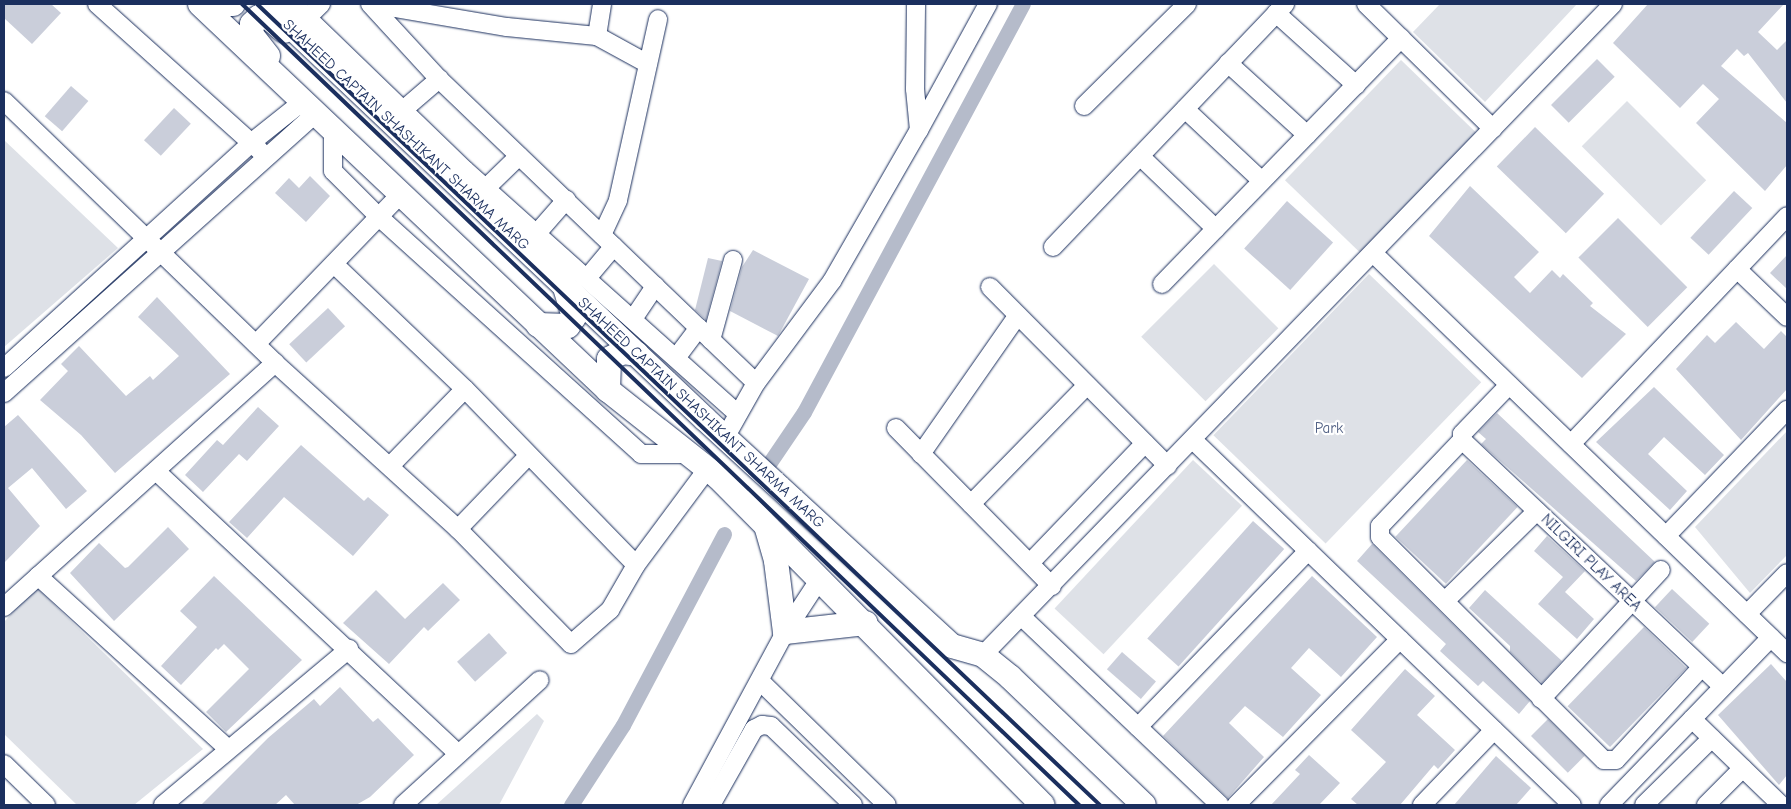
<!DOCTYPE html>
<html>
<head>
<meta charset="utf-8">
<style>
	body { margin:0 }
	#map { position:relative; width:1791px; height:809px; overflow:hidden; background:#fff; font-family:"Comic Neue",sans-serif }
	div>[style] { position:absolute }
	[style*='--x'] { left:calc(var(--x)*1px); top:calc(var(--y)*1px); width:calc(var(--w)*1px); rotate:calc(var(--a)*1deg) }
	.green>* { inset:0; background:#dee1e7; transform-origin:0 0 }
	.canal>* { height:15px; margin:-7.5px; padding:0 7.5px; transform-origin:7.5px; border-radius:7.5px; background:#b5bbca }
	.building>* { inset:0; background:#caceda; transform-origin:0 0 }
	.roads { filter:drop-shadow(0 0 1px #1b2f5e) drop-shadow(0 0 1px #1b2f5e) }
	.street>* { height:18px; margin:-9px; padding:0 9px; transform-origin:9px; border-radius:9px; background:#fff }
	.secondary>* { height:24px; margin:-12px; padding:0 12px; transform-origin:12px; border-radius:12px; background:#fff }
	.rail>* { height:4px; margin:-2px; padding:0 2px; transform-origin:2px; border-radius:2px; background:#1b2f5e }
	span { translate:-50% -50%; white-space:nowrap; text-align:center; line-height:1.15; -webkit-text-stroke:4.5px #fff; paint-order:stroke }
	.street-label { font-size:15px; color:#1b2f5e }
	.park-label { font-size:15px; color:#4c5c80 }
	.frame { position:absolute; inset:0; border:5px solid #1b2f5e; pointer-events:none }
</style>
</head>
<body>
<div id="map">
	<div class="green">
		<div style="clip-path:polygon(1440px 4px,1577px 4px,1485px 102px,1413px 32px)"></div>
		<div style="left:1401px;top:60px;width:105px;height:167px;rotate:44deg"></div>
		<div style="left:1627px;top:101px;width:112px;height:64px;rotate:45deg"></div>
		<div style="clip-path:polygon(4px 140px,118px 248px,4px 347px)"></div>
		<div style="left:1214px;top:264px;width:91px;height:103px;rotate:45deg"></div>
		<div style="left:1369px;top:274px;width:156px;height:224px;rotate:44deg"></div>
		<div style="clip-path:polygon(1787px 431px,1787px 555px,1750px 593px,1695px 527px)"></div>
		<div style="left:1193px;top:460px;width:67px;height:203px;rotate:43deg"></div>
		<div style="clip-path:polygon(36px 587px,203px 749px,134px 805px,77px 805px,4px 734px,4px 622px)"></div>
		<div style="clip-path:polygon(537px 714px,544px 721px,499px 805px,436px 805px)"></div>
	</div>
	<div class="canal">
		<div style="--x:764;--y:471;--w:71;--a:-55.9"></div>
		<div style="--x:804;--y:412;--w:463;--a:-61.8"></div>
		<div style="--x:571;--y:805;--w:95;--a:-57"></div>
		<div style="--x:623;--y:725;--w:216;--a:-62.1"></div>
	</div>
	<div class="building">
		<div style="clip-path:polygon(4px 4px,51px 4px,61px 13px,32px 44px,4px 18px)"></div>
		<div style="clip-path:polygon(1648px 4px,1784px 4px,1758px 32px,1777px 50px,1787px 40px,1787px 103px,1748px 53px,1744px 56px,1737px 49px,1721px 66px,1787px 123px,1787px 165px,1765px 191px,1696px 123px,1719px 99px,1703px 84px,1680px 108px,1613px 43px)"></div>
		<div style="left:1597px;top:59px;width:25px;height:65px;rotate:45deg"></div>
		<div style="left:71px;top:86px;width:23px;height:40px;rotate:41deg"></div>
		<div style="left:174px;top:108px;width:23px;height:44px;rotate:43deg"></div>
		<div style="left:1535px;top:127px;width:96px;height:55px;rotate:44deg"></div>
		<div style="clip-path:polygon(310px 176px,330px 196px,306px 222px,275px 193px,289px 178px,299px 188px)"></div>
		<div style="clip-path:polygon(1470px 186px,1539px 252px,1514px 277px,1530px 293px,1552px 270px,1560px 278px,1563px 274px,1593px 303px,1590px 306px,1626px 334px,1582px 378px,1429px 236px)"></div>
		<div style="left:1734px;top:191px;width:25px;height:64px;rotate:43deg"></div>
		<div style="left:1287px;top:201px;width:62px;height:64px;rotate:42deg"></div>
		<div style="left:1618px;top:218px;width:98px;height:56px;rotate:45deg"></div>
		<div style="clip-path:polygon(753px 250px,809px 279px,778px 336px,730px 311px,742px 267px)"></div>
		<div style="clip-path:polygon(1787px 255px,1787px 289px,1770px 273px)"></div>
		<div style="clip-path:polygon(708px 258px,722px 261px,706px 320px,695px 310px)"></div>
		<div style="clip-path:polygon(157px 297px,230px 374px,115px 473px,81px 435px,40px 400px,68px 371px,61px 364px,79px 346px,126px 396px,150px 376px,153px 380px,179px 356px,138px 317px)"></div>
		<div style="left:328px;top:308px;width:25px;height:53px;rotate:47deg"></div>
		<div style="clip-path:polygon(1736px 322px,1764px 349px,1781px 331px,1787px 337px,1787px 389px,1741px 440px,1676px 369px,1707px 335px,1715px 343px)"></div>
		<div style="clip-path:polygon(1654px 387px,1724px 455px,1705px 475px,1664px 437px,1648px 454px,1687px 491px,1670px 510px,1596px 442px)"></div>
		<div style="clip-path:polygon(258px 407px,279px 426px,247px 461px,239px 454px,203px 492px,185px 475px,217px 440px,223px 445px)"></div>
		<div style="clip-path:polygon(1497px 413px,1655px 562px,1636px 581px,1481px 444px,1486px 439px,1478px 432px)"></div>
		<div style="clip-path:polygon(18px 415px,87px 491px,66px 509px,32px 468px,8px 488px,40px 526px,4px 563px,4px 427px)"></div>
		<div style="clip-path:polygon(301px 445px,364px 501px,368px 497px,389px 515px,353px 556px,284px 497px,247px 538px,229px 522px)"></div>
		<div style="left:1467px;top:460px;width:69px;height:105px;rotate:43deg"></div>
		<div style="left:1253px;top:521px;width:42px;height:158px;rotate:42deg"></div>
		<div style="clip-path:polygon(168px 527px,189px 549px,114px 621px,70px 573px,99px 543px,125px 568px,128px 567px)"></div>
		<div style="clip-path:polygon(1547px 536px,1585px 571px,1565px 592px,1594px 619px,1577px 639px,1538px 604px,1563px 577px,1534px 551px)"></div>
		<div style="clip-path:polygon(1372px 544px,1530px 701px,1519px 714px,1483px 681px,1478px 686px,1440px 651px,1446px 644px,1357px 561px)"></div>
		<div style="clip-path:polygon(214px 576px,302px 660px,226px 732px,206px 712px,249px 669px,224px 644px,218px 650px,216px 648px,181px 685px,161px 666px,197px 627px,180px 611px)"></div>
		<div style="clip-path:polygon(1312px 576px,1377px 637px,1341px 677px,1309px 648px,1291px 668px,1321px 695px,1283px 737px,1245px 706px,1229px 723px,1264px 757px,1228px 798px,1163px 736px)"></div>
		<div style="clip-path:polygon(443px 583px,460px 600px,428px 631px,424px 627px,389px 664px,343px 623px,376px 590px,405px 619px)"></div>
		<div style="left:1672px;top:589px;width:51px;height:25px;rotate:43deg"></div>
		<div style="clip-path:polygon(1485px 590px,1562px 661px,1542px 683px,1510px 652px,1510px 646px,1469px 608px)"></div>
		<div style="left:1644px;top:627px;width:59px;height:110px;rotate:44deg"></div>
		<div style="left:489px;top:633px;width:27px;height:43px;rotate:48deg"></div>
		<div style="left:1122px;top:652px;width:45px;height:23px;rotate:41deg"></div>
		<div style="clip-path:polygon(1771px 664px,1787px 682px,1787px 775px,1779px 785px,1718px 715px)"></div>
		<div style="clip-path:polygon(1405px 669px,1435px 696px,1417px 715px,1455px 750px,1438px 769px,1434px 765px,1400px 805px,1358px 805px,1351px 799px,1386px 762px,1351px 730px)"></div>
		<div style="clip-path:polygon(340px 687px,373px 722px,378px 718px,414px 755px,370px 797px,356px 805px,295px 805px,286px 795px,275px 805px,201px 805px,268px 738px,314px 699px,320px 706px)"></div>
		<div style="left:1548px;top:719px;width:52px;height:24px;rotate:45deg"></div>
		<div style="clip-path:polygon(1309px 755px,1340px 783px,1319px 805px,1271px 805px,1300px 774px,1295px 770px)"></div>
		<div style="clip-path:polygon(1496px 756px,1531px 788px,1516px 805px,1454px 805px)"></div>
	</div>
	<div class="roads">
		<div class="street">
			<div style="--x:97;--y:4;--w:219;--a:42"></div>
			<div style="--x:293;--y:4;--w:239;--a:44"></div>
			<div style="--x:465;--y:170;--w:366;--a:41.8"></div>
			<div style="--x:370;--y:4;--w:102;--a:47.4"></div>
			<div style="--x:439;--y:79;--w:439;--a:43.8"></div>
			<div style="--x:371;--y:4;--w:138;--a:9.6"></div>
			<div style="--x:507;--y:27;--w:90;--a:5.7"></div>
			<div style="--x:597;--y:36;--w:58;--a:28.8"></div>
			<div style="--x:1366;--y:4;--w:178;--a:44.5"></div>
			<div style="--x:1276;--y:13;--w:108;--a:42"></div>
			<div style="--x:307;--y:18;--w:20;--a:-45"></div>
			<div style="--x:597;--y:36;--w:32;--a:-81"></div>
			<div style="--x:1228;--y:63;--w:107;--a:42.3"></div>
			<div style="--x:4;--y:101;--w:377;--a:44"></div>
			<div style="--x:275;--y:363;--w:247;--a:42.2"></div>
			<div style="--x:458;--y:529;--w:161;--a:45.5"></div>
			<div style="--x:571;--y:644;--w:52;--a:-41.1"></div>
			<div style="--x:610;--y:610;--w:52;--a:-60"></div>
			<div style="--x:636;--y:565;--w:121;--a:-53.4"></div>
			<div style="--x:1084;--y:106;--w:145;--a:-44.7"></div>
			<div style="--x:1185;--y:109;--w:105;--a:43.1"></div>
			<div style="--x:403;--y:110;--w:48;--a:-40.7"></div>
			<div style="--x:919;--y:130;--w:144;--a:-61.3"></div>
			<div style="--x:333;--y:133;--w:38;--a:90"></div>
			<div style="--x:333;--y:171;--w:64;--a:45"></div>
			<div style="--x:378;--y:216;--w:355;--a:42.1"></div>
			<div style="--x:641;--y:454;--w:49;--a:0"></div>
			<div style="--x:1140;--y:156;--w:105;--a:43.8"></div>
			<div style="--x:486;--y:188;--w:46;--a:-44.1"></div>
			<div style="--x:538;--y:232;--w:43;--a:-48.8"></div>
			<div style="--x:602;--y:235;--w:38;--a:-65"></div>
			<div style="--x:618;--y:200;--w:185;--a:-77.5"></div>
			<div style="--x:1053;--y:247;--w:336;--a:-46.3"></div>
			<div style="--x:1373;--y:253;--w:576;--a:44.01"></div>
			<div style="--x:334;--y:264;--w:181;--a:43.7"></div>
			<div style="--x:465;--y:389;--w:245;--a:45.8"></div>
			<div style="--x:1737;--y:269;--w:69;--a:43.8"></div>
			<div style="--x:588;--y:277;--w:40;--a:-50"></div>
			<div style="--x:1162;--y:284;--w:343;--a:-45.8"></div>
			<div style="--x:990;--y:287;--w:252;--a:45.2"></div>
			<div style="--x:633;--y:319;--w:40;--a:-56"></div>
			<div style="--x:711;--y:340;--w:83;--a:-74.6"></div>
			<div style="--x:256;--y:344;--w:207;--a:-46"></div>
			<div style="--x:676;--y:358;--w:38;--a:-53"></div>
			<div style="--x:4;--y:368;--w:336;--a:-42.3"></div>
			<div style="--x:252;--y:142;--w:63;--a:-38.5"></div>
			<div style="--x:1509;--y:385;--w:68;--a:133.8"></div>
			<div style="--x:1462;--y:434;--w:6;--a:90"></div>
			<div style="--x:1462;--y:440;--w:359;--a:43.4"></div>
			<div style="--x:4;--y:393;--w:416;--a:-41.9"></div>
			<div style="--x:896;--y:428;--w:222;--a:45.4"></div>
			<div style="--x:726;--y:436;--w:61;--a:-60.5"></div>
			<div style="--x:756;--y:383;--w:127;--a:-53.3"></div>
			<div style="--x:832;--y:281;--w:174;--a:-60.1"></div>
			<div style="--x:919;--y:130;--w:41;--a:-95.6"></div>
			<div style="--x:915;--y:89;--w:85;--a:-89.3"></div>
			<div style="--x:1193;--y:440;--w:526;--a:43.92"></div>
			<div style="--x:1462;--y:440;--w:119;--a:133.6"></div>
			<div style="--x:1380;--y:526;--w:11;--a:90"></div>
			<div style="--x:1380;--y:537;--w:316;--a:44.9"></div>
			<div style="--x:1604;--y:760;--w:12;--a:0"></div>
			<div style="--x:1616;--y:760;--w:125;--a:-47.3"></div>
			<div style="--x:1571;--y:444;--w:314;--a:-46.5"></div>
			<div style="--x:921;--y:454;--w:169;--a:-55.1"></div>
			<div style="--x:390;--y:466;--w:107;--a:-45.8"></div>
			<div style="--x:156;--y:471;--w:414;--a:43.1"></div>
			<div style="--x:971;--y:504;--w:166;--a:-45.7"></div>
			<div style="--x:458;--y:529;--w:101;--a:-46.2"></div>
			<div style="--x:1666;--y:536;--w:175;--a:-46.2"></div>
			<div style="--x:1030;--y:563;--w:166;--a:-46.2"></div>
			<div style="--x:38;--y:576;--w:257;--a:42.3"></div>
			<div style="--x:1446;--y:600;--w:127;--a:-44.4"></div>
			<div style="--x:4;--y:607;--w:365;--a:-42"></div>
			<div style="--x:1747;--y:614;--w:57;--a:-45.7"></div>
			<div style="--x:1022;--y:617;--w:273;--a:43.5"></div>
			<div style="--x:983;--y:655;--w:906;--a:-45.94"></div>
			<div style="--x:760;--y:681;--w:177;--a:44.3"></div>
			<div style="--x:1541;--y:699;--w:176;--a:-47.1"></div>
			<div style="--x:1692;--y:719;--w:124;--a:44"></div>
			<div style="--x:1138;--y:727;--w:245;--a:-46"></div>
			<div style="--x:4;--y:764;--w:59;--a:44.3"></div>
			<div style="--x:163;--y:805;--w:243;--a:-40"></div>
			<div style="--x:403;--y:805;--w:185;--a:-42.4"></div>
			<div style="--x:692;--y:805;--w:196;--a:-61.7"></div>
			<div style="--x:785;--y:632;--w:62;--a:-56.8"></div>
			<div style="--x:711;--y:805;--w:87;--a:-60.5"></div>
			<div style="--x:754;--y:729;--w:9;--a:-27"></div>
			<div style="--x:762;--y:725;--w:9;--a:6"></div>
			<div style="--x:771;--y:726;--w:114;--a:43.9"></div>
			<div style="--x:1236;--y:805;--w:233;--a:-45.3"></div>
			<div style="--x:1422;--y:805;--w:104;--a:-46.2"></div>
			<div style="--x:1609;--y:805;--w:233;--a:-46"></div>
			<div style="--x:1644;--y:805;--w:95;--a:-44.6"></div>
			<div style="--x:1706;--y:805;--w:52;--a:-45"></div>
		</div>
		<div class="secondary">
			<div style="--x:200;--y:4;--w:562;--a:43.41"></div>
			<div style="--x:608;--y:390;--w:142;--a:38.4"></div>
			<div style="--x:719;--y:478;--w:460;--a:45.3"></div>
			<div style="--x:220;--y:4;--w:13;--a:0"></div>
			<div style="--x:267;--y:4;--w:603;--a:43.46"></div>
			<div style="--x:705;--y:419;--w:335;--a:42.6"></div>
			<div style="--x:952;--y:646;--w:32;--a:16"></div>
			<div style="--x:983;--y:655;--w:35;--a:39"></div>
			<div style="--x:1010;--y:677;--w:185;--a:43.7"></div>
			<div style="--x:268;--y:56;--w:28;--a:-128"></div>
			<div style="--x:251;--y:34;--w:10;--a:-84"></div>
			<div style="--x:252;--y:24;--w:10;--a:-45"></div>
			<div style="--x:259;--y:17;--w:9;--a:0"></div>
			<div style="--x:268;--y:17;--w:21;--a:41"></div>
			<div style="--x:538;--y:325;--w:30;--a:2"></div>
			<div style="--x:568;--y:326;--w:11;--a:-56"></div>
			<div style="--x:574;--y:317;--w:31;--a:-107"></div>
			<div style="--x:608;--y:390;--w:31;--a:-88"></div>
			<div style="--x:609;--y:359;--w:16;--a:-27"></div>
			<div style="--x:623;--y:352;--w:14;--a:8"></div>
			<div style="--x:767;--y:529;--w:33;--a:74"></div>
			<div style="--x:776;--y:561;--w:72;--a:82.8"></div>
			<div style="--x:785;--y:632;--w:81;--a:-6.4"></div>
		</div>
	</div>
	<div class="rail">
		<div style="--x:242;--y:4;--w:1159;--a:43.74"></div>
		<div style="--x:257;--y:4;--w:1163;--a:43.54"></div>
	</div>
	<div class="street-label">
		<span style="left:406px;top:135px;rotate:43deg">SHAHEED CAPTAIN SHASHIKANT SHARMA MARG</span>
		<span style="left:701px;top:413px;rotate:43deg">SHAHEED CAPTAIN SHASHIKANT SHARMA MARG</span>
		<span style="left:1591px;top:563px;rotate:44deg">NILGIRI PLAY AREA</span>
	</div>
	<div class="park-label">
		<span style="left:1329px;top:429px">Park</span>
	</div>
	<div class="frame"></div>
</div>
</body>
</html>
